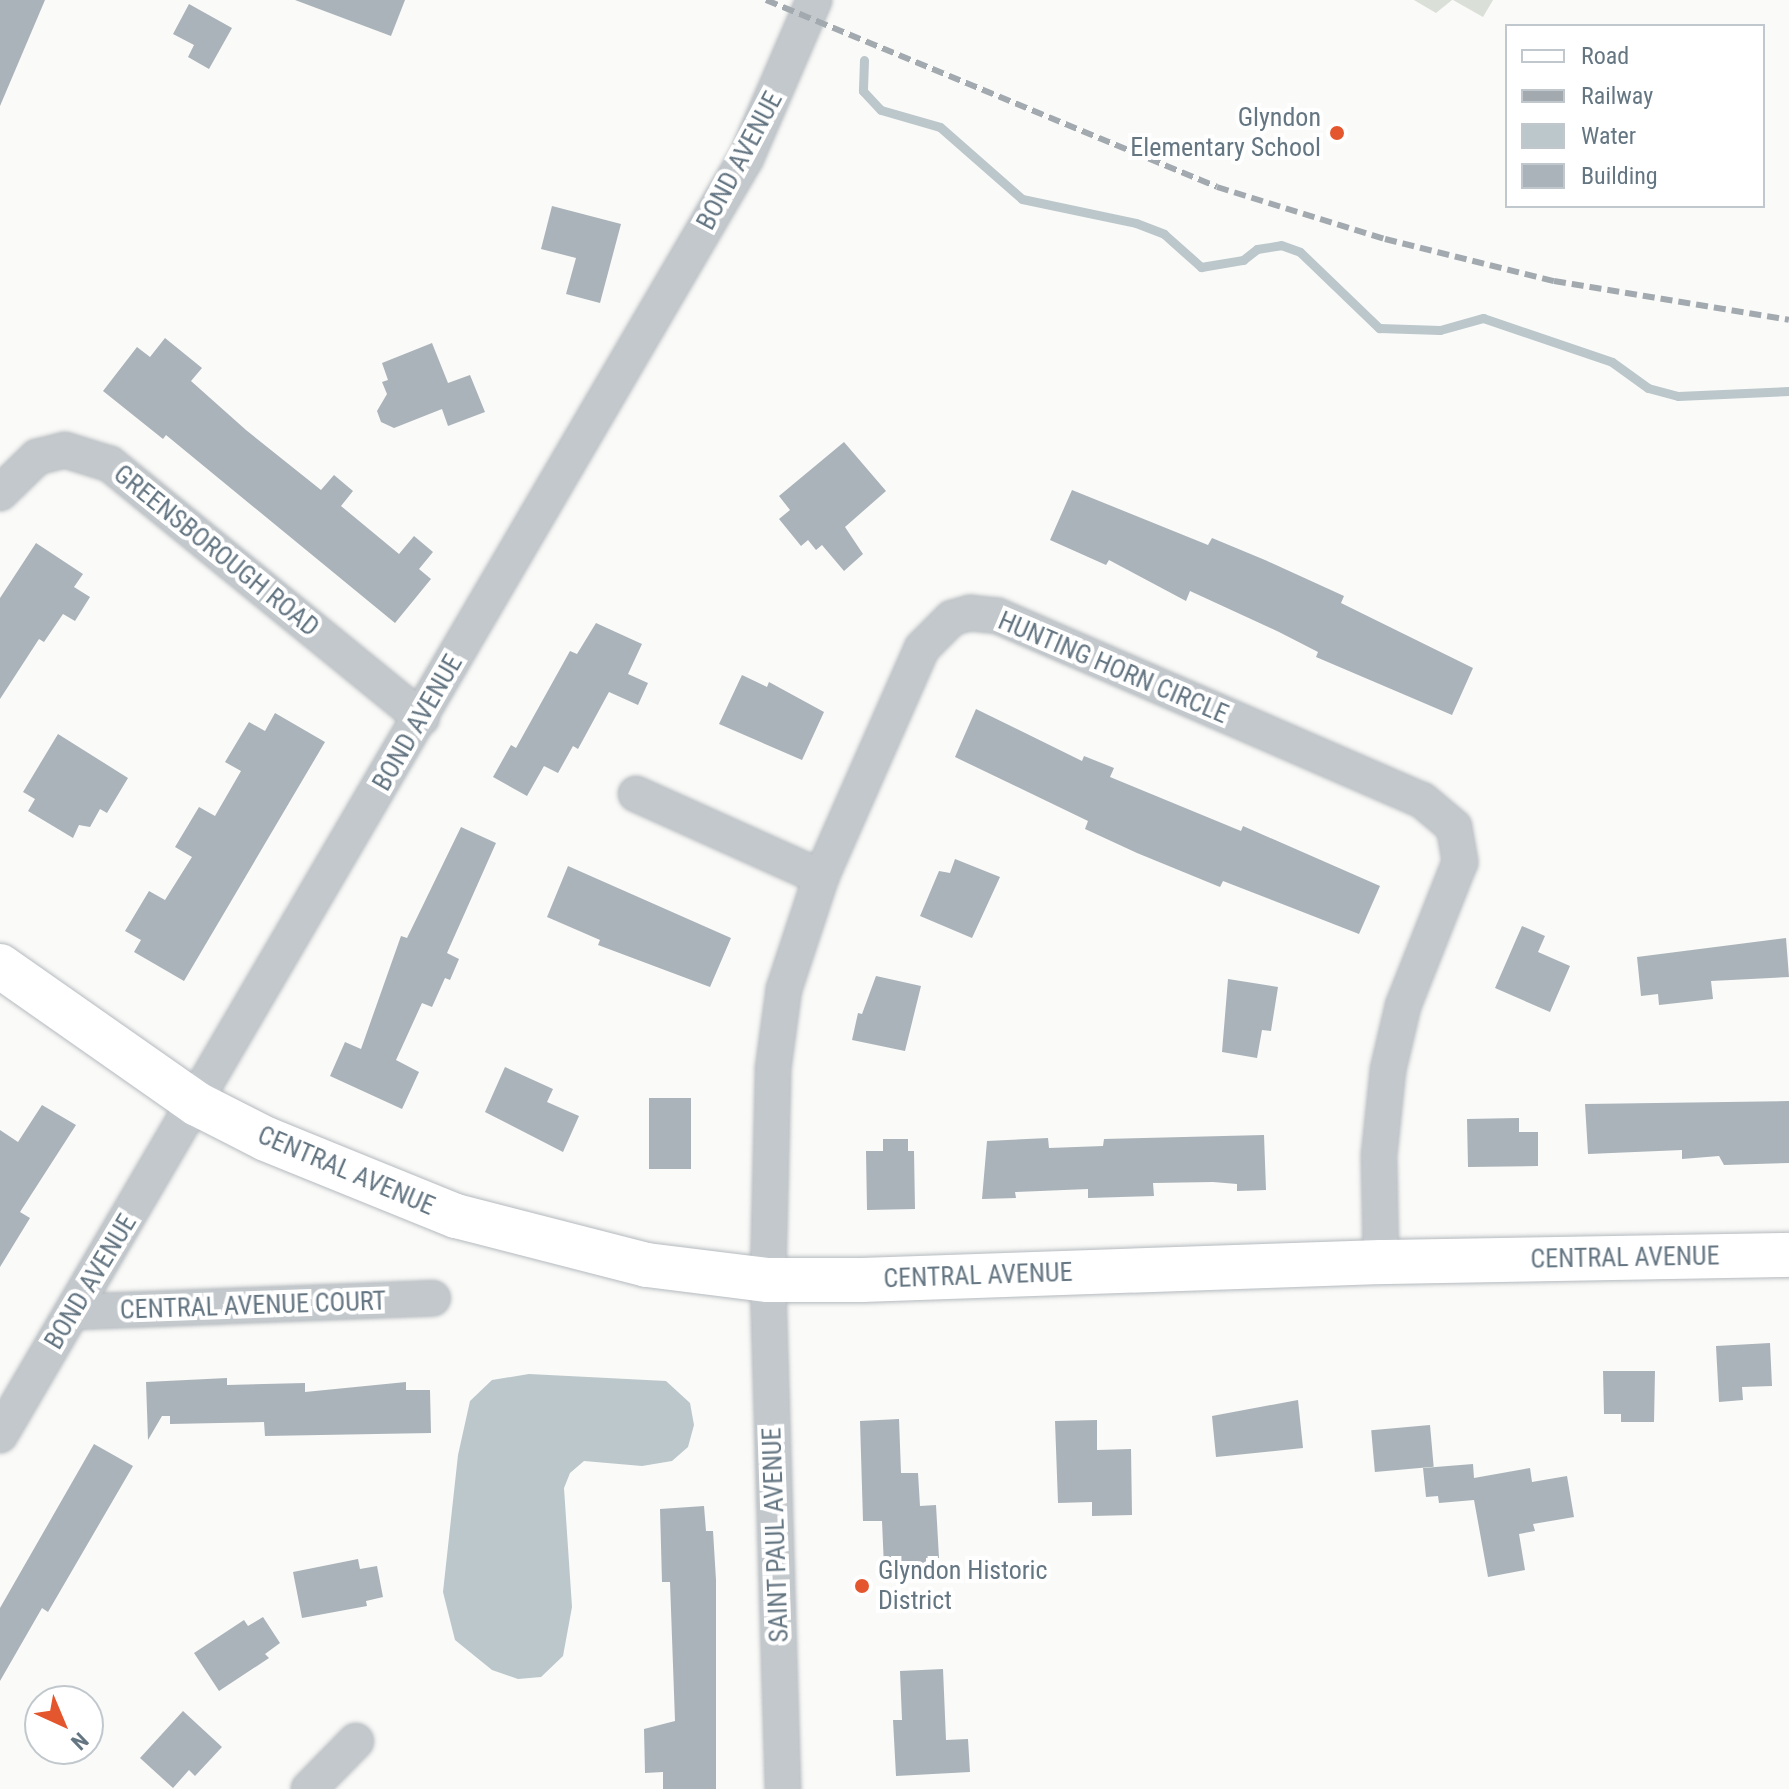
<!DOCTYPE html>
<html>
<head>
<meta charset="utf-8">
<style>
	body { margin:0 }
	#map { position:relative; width:1789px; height:1789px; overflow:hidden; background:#fafaf8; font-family:"Roboto Condensed",sans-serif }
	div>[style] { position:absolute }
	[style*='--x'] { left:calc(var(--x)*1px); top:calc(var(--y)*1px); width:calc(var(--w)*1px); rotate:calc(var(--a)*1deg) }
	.green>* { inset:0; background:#dadfd7 }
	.water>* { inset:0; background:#bbc7cb }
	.stream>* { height:9px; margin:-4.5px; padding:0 4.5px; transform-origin:4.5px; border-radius:4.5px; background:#bbc7cb }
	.building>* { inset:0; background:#aab3b9; transform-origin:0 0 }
	.roads { filter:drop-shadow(0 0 2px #b5babe) drop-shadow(0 0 2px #b5babe) }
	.minor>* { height:34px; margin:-17px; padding:0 17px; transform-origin:17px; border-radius:17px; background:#c3c8cc }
	.major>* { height:44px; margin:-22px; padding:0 22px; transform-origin:22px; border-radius:22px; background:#fff }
	.rail>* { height:6px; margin-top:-3px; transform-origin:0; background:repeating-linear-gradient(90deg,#a2aab0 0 12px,transparent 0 18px) }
	.dots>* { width:22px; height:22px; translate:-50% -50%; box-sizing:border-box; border:4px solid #fff; border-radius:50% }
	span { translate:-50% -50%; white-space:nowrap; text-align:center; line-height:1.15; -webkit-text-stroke:8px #fff; paint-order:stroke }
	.poi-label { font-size:26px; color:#657683 }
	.right { translate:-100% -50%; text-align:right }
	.left { translate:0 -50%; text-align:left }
	.street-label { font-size:26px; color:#657683 }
	.legend { position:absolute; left:1505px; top:24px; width:260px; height:184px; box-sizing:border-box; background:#fff; border:2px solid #c1c8cd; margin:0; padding:10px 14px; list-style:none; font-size:24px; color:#657683 }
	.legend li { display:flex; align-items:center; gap:16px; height:40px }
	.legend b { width:40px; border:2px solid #c1c8cd }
	.north { position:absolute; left:24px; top:1685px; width:80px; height:80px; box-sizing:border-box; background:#fff; border:2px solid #c1c8cd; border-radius:50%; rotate:136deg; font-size:22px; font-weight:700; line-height:32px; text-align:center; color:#657683 }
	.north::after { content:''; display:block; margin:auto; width:28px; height:36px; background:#e4572e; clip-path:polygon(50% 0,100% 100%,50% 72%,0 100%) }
</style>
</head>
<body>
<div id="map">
	<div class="green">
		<div style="clip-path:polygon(1414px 0,1452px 0,1436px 13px)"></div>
		<div style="clip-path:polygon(1453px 0,1493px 0,1483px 17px)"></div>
	</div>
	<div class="water">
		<div style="clip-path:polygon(529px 1374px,666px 1381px,690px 1403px,694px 1425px,688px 1447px,672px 1461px,642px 1466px,584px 1461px,570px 1473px,564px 1488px,572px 1607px,563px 1656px,541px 1677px,518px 1679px,492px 1670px,455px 1640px,443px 1592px,458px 1455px,470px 1401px,492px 1380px)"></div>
	</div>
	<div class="stream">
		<div style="--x:864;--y:60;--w:31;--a:92"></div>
		<div style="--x:863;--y:91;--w:26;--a:47"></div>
		<div style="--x:881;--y:110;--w:61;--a:16.1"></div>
		<div style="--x:940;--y:127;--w:109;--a:41.3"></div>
		<div style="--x:1022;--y:199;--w:116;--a:11.9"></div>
		<div style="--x:1136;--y:223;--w:30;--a:21"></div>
		<div style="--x:1164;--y:234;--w:50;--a:41.7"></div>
		<div style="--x:1201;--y:267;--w:43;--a:-9.5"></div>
		<div style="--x:1243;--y:260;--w:18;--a:-38"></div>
		<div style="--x:1257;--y:249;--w:24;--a:-9"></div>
		<div style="--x:1281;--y:245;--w:20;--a:20"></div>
		<div style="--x:1300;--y:252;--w:110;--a:43.9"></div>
		<div style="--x:1379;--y:328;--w:61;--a:1.9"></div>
		<div style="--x:1440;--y:330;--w:45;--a:-15.6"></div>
		<div style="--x:1483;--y:318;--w:136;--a:18.8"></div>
		<div style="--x:1612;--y:362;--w:44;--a:35.8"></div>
		<div style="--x:1648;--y:388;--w:31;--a:15"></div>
		<div style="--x:1678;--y:396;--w:111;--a:-2.6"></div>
	</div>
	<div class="building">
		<div style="clip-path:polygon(0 0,45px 0,0 106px)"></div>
		<div style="clip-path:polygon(295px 0,405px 0,391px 36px)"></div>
		<div style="clip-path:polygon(189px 4px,232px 28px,209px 69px,188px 57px,194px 45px,173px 34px)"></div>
		<div style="clip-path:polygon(552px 206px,621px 224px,600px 303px,566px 294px,576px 258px,541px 249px)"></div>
		<div style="clip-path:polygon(165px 338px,202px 368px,191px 381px,246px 430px,321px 490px,334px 475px,353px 491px,341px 506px,399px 554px,414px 536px,433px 552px,419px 569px,431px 579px,395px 623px,166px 435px,163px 439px,103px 391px,137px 347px,150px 357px)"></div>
		<div style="clip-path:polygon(432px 343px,448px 383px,470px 375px,485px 412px,448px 426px,442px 409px,394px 428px,381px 422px,377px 411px,387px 394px,382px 382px,388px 380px,382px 363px)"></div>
		<div style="clip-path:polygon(844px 442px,886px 491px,845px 527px,863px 554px,844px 571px,822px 545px,816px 550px,808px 540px,801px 546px,779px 519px,790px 510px,779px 496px)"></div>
		<div style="clip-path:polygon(1072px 490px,1208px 545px,1212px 538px,1265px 560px,1344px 596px,1341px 603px,1473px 668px,1452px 715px,1316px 657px,1318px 652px,1279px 632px,1190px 591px,1186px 601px,1109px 560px,1106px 565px,1050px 540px)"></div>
		<div style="clip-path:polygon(36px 543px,83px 574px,74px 587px,90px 597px,75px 621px,63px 614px,44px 642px,39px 639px,0 699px,0 598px)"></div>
		<div style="clip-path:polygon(596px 623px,642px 644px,628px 674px,648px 683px,638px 705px,609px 692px,578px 749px,573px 746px,558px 773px,544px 766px,527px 796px,493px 777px,511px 745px,516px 748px,570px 651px,577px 654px)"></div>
		<div style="clip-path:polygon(742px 675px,767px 687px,769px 682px,824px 712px,802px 760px,719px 724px)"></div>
		<div style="clip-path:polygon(976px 709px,1082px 761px,1084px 756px,1114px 768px,1110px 777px,1241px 831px,1243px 826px,1380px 886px,1359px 934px,1223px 881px,1220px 887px,1137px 853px,1085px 829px,1088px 821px,955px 757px)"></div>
		<div style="clip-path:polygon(275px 713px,325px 742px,184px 981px,134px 952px,141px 940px,125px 931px,149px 891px,165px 900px,192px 857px,175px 847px,199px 807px,215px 816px,241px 771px,225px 762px,249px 722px,265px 731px)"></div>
		<div style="clip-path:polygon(58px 734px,128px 778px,107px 813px,100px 809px,90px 827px,79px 825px,73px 838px,28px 811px,35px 799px,23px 792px)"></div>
		<div style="clip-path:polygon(461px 827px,496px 843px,447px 953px,459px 959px,450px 980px,445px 978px,432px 1007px,422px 1003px,396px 1060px,419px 1072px,402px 1109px,330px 1076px,345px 1042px,361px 1049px,401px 936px,407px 938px)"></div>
		<div style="clip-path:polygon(955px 859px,1000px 877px,972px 938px,920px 916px,939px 871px,950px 873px)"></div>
		<div style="clip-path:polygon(568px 866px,731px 938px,710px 987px,598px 945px,600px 940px,547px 917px)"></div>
		<div style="clip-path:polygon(1522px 926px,1545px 936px,1538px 952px,1570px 966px,1550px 1012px,1495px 988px)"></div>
		<div style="clip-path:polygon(1786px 938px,1789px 977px,1711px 981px,1713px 999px,1659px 1005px,1658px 994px,1641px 996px,1637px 957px)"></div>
		<div style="clip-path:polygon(876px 976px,921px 986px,905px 1051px,852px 1040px,858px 1013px,862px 1014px)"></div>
		<div style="clip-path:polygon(1228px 979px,1278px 987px,1271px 1031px,1262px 1030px,1257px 1058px,1222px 1052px)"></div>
		<div style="clip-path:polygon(505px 1067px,553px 1089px,547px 1102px,579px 1116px,563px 1152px,485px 1112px)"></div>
		<div style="left:649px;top:1098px;width:42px;height:71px"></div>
		<div style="clip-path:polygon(1789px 1101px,1789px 1163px,1724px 1165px,1719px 1156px,1682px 1159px,1682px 1150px,1588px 1154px,1585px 1104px)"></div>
		<div style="clip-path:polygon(42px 1105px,76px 1125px,20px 1212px,30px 1218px,0 1267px,0 1130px,18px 1142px)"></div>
		<div style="clip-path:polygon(1519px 1118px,1519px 1132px,1538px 1132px,1538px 1166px,1468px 1167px,1467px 1119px)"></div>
		<div style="clip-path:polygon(1264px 1135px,1266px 1190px,1237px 1191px,1237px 1184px,1213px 1182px,1153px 1183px,1154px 1196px,1088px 1198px,1088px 1189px,1015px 1192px,1016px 1198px,982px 1199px,987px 1141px,1048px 1138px,1049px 1148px,1103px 1146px,1104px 1139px)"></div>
		<div style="clip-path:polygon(883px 1139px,908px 1139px,908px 1151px,914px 1151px,915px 1209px,867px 1210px,866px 1151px,883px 1151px)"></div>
		<div style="clip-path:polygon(1770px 1343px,1772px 1386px,1742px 1387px,1743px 1400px,1719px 1402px,1716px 1346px)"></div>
		<div style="clip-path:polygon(1603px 1371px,1655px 1371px,1654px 1422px,1621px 1422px,1621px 1414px,1604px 1414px)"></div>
		<div style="clip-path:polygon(227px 1378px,227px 1385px,305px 1383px,305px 1392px,406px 1382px,406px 1390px,430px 1390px,431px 1433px,265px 1436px,264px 1422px,170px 1424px,170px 1416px,162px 1416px,148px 1440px,146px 1382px)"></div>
		<div style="clip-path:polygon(1298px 1400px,1303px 1448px,1216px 1457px,1212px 1416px)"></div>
		<div style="clip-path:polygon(899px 1419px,901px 1473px,918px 1473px,920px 1506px,936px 1505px,939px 1558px,926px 1558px,926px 1565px,884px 1567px,882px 1521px,863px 1521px,860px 1421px)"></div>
		<div style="clip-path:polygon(1097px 1420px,1097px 1450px,1131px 1449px,1132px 1515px,1092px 1516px,1092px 1502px,1058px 1503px,1055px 1421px)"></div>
		<div style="left:1430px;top:1425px;width:42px;height:59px;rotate:85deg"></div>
		<div style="clip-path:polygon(94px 1444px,133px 1466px,48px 1612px,42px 1608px,0 1681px,0 1608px)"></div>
		<div style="clip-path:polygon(1473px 1464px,1474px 1478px,1530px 1468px,1532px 1482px,1567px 1476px,1574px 1517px,1533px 1524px,1535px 1531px,1519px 1534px,1525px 1570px,1488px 1577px,1474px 1500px,1439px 1503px,1438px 1496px,1426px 1497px,1423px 1468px)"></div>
		<div style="clip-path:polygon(704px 1506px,706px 1531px,713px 1531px,716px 1580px,716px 1789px,663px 1789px,663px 1772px,645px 1773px,644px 1729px,675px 1721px,670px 1582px,662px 1582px,660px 1509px)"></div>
		<div style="clip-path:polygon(358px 1559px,360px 1569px,377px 1566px,383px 1597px,366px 1601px,367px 1606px,302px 1618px,293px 1572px)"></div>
		<div style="clip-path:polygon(263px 1617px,280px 1643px,265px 1654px,269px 1658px,219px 1691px,194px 1653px,244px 1620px,248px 1626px)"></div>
		<div style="clip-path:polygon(943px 1669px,946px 1740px,968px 1739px,970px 1772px,896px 1776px,893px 1720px,902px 1720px,900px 1671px)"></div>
		<div style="clip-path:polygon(183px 1711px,222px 1747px,195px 1776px,189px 1770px,173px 1788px,140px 1758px)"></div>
	</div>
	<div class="roads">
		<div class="minor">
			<div style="--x:0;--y:493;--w:52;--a:-44.2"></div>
			<div style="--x:37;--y:457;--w:29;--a:-14"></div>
			<div style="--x:65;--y:450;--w:47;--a:17.3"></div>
			<div style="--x:110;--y:464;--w:402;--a:39.2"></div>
			<div style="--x:636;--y:794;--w:203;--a:24.2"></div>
			<div style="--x:73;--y:1312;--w:360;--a:-2.2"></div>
			<div style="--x:0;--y:1435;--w:1479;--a:-59.71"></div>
			<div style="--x:746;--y:158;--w:172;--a:-66.7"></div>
			<div style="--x:309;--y:1789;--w:67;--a:-45.6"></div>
			<div style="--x:783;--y:1789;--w:509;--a:-91.69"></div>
			<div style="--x:768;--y:1280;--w:211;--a:-88.6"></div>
			<div style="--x:773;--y:1069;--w:81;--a:-82.2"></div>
			<div style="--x:784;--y:989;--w:118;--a:-71.7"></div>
			<div style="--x:821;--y:877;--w:250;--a:-66.2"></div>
			<div style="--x:922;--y:648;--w:42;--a:-45"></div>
			<div style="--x:952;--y:618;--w:19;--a:-16"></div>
			<div style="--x:970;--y:613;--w:28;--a:6"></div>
			<div style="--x:998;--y:616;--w:462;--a:23.5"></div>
			<div style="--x:1422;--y:800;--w:42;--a:40.2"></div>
			<div style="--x:1454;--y:827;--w:36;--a:80"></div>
			<div style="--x:1460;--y:862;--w:155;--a:111.6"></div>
			<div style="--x:1403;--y:1006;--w:66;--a:103.2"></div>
			<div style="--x:1388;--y:1070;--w:86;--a:96"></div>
			<div style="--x:1379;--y:1156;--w:106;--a:88.9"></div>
		</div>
		<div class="major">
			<div style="--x:0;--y:966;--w:241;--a:35"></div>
			<div style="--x:197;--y:1104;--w:77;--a:26.9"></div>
			<div style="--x:266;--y:1139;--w:205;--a:22.1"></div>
			<div style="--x:456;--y:1216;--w:197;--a:14.4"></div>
			<div style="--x:647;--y:1265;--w:122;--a:7.1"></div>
			<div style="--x:768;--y:1280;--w:94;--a:0"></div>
			<div style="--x:862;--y:1280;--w:519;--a:-1.99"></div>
			<div style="--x:1381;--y:1262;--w:408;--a:-1"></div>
		</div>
	</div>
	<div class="rail">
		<div style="--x:766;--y:0;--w:488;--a:22.5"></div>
		<div style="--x:1217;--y:187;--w:176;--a:17.2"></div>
		<div style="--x:1385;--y:239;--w:174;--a:14"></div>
		<div style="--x:1554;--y:281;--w:238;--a:9.4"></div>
	</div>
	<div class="dots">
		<div style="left:1337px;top:133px;background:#e4572e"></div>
		<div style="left:862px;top:1586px;background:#e4572e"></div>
	</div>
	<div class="poi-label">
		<span class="right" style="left:1321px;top:133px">Glyndon<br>Elementary School</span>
		<span class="left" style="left:878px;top:1586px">Glyndon Historic<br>District</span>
	</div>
	<div class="street-label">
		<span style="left:740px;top:161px;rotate:-62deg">BOND AVENUE</span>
		<span style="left:216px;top:551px;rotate:39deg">GREENSBOROUGH ROAD</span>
		<span style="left:1113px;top:668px;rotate:23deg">HUNTING HORN CIRCLE</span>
		<span style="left:418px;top:723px;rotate:-60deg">BOND AVENUE</span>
		<span style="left:346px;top:1171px;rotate:23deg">CENTRAL AVENUE</span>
		<span style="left:1625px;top:1258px;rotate:-1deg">CENTRAL AVENUE</span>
		<span style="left:978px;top:1276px;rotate:-2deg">CENTRAL AVENUE</span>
		<span style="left:91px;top:1282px;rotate:-59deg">BOND AVENUE</span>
		<span style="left:253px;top:1306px;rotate:-2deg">CENTRAL AVENUE COURT</span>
		<span style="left:776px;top:1535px;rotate:-92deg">SAINT PAUL AVENUE</span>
	</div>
	<ul class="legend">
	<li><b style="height:10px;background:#fff"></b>Road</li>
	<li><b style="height:10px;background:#a2aab0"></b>Railway</li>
	<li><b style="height:22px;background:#bbc7cb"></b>Water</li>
	<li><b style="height:22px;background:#aab3b9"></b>Building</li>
	</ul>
	<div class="north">N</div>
</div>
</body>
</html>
